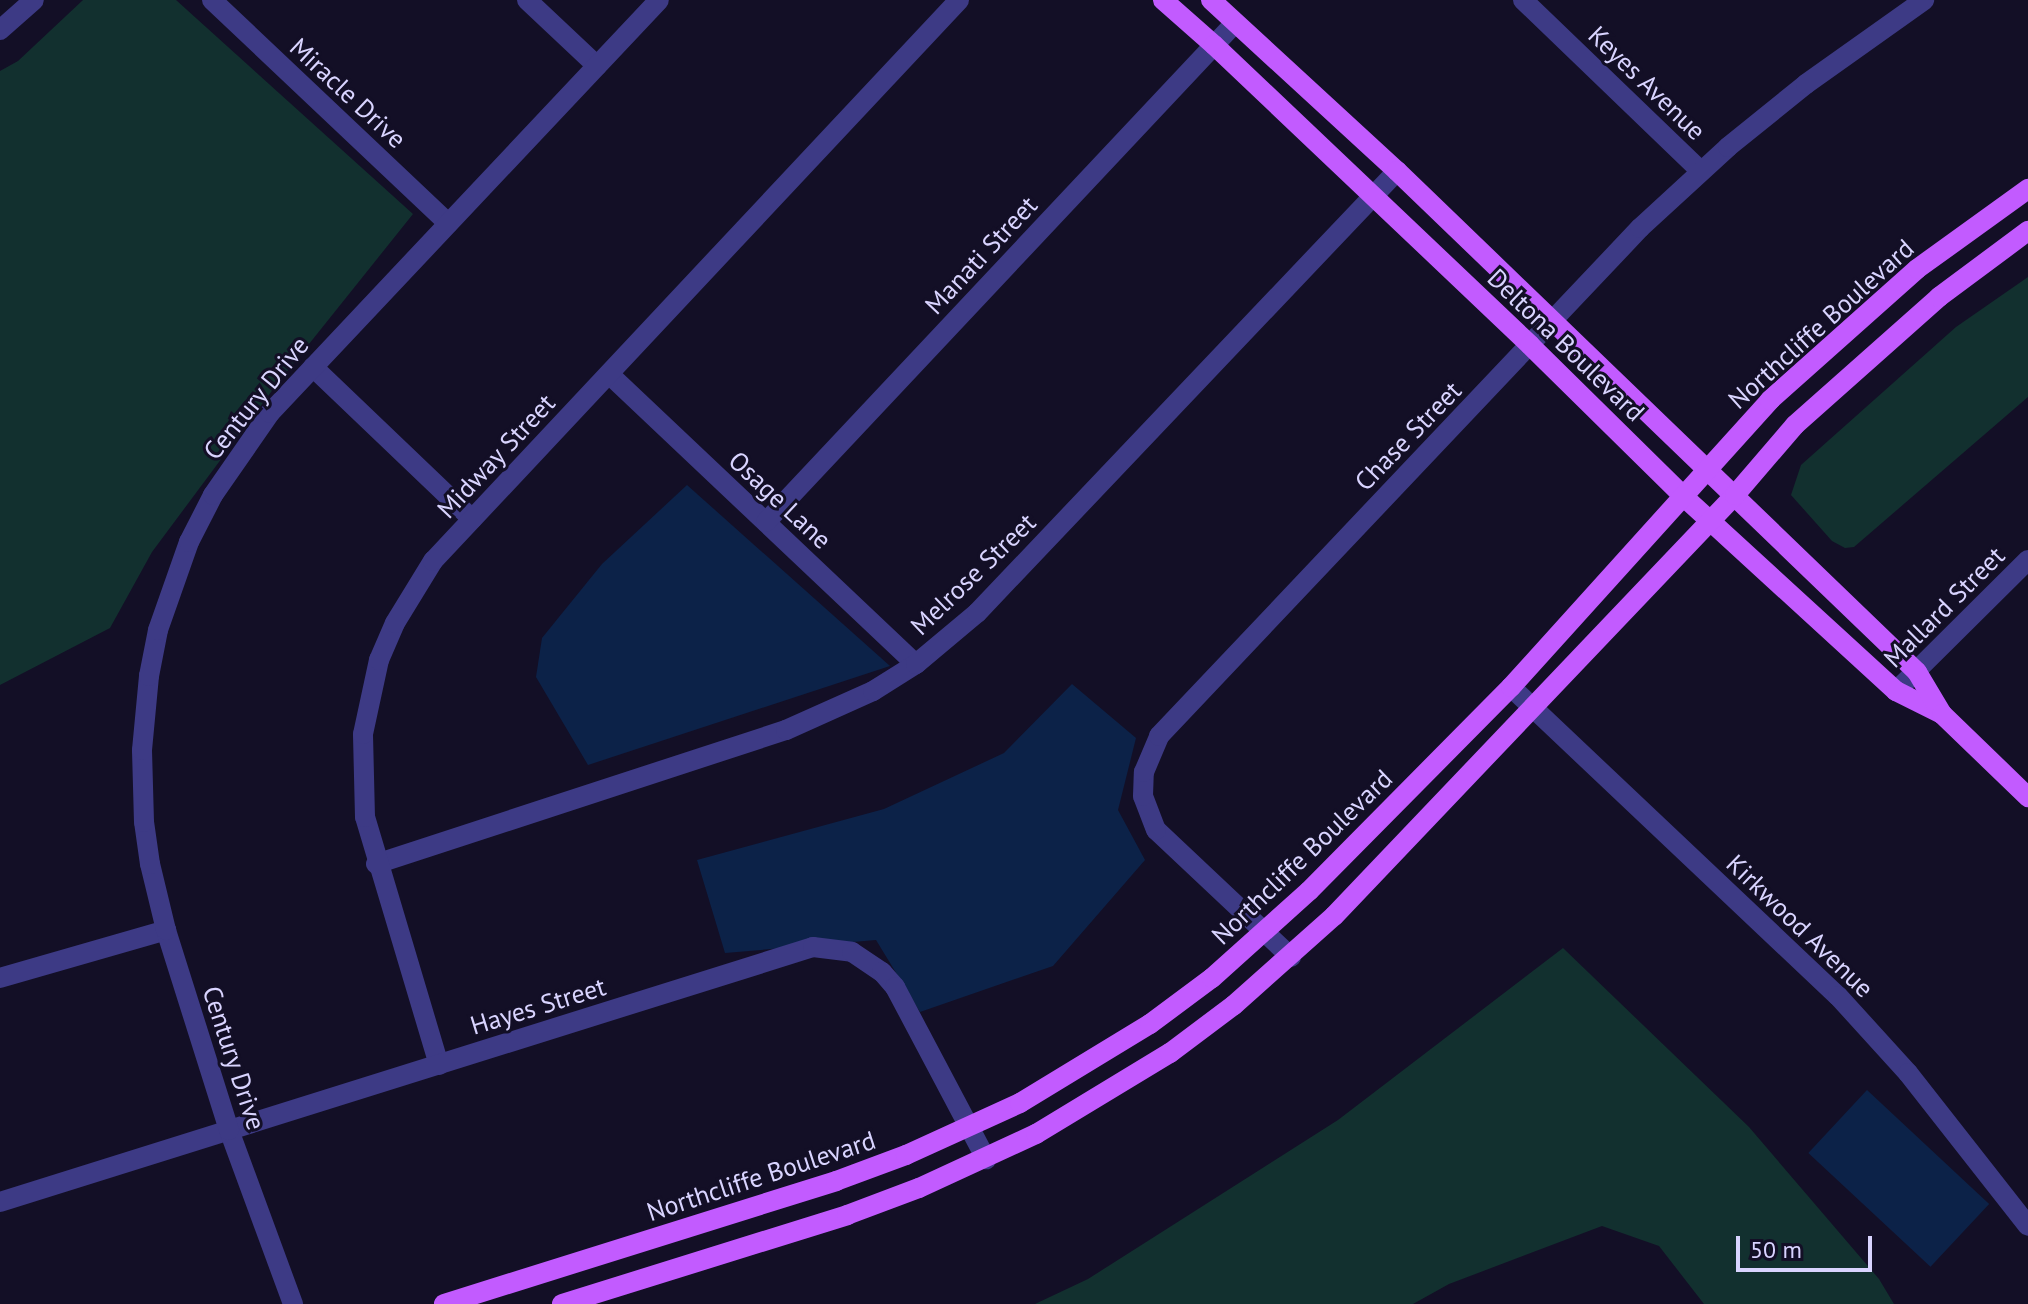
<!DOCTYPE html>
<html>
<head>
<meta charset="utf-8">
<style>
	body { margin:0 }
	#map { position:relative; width:2028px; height:1304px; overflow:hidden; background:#130f26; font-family:"PT Sans",sans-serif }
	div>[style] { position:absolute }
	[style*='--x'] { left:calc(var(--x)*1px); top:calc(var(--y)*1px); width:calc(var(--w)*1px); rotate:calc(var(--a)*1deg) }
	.green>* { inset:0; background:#12302f }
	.water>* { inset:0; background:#0c2248; transform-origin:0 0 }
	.minor>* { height:20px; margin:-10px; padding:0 10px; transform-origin:10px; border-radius:10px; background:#3d3a85 }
	.major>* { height:20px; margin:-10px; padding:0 10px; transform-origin:10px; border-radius:10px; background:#c25bff }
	span { translate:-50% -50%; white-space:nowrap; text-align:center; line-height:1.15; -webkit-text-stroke:6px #130f26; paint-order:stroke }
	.street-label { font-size:26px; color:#d9d4ff }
	.scale { position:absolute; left:1736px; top:1236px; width:136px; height:36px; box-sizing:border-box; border:4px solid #d9d4ff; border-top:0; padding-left:10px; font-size:24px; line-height:28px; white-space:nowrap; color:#d9d4ff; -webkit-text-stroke:6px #130f26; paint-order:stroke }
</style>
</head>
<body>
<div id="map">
	<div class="green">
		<div style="clip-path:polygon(83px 0,176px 0,413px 214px,277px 384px,152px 552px,110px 628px,0 685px,0 71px,18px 61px)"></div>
		<div style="clip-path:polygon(2028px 277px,2028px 397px,1854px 547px,1845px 548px,1832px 541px,1791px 495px,1801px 465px,1956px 327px)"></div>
		<div style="clip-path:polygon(1563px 948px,1749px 1127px,1879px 1279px,1894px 1304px,1704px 1304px,1659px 1246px,1602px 1226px,1449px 1284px,1413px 1304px,1035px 1304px,1088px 1279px,1338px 1120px)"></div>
	</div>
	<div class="water">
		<div style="clip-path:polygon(687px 485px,890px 666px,588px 765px,536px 677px,542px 638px,602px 564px)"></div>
		<div style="clip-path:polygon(1072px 684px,1136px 738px,1118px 810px,1145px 860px,1053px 966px,920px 1012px,876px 940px,725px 953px,697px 860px,884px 809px,1004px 753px)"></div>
		<div style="left:1867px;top:1090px;width:167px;height:86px;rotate:43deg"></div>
	</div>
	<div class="minor">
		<div style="--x:212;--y:0;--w:325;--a:43.4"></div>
		<div style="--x:527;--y:0;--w:96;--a:43.3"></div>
		<div style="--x:1523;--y:0;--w:247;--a:43.9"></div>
		<div style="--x:0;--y:30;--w:45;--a:-41.4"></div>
		<div style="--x:313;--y:367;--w:220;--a:43.7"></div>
		<div style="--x:609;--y:374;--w:422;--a:43.4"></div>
		<div style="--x:766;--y:522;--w:685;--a:-46.78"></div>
		<div style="--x:1511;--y:687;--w:450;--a:43.4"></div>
		<div style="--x:1838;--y:996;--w:104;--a:47.7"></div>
		<div style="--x:1908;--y:1073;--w:194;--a:51.9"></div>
		<div style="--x:1896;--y:691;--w:186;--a:-44.8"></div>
		<div style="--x:376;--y:864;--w:431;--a:-18.1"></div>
		<div style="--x:786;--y:730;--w:95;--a:-24.1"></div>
		<div style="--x:873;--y:691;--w:51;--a:-32.1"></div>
		<div style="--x:916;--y:664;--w:80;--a:-39.9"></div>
		<div style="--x:977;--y:613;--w:610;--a:-46.46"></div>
		<div style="--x:1291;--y:957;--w:185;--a:-136.7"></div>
		<div style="--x:1156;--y:830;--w:36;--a:-111"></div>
		<div style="--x:1143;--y:796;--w:24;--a:-88"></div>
		<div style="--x:1144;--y:772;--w:39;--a:-67"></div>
		<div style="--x:1159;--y:736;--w:700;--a:-46.56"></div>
		<div style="--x:1640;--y:228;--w:120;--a:-42.6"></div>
		<div style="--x:1728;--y:147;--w:100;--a:-38.9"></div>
		<div style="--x:1806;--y:84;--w:145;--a:-35.4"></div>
		<div style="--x:0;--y:978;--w:173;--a:-16.1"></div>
		<div style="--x:439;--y:1065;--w:259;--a:-106.6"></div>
		<div style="--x:365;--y:817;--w:83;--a:-91.4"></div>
		<div style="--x:363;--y:734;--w:76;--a:-77.8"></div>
		<div style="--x:379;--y:660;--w:40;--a:-66.6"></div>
		<div style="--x:395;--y:623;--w:73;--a:-58.5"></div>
		<div style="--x:433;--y:561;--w:769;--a:-46.84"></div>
		<div style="--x:0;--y:1202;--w:852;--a:-17.41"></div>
		<div style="--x:813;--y:947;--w:39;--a:7"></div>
		<div style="--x:852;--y:952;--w:36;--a:34"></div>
		<div style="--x:882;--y:972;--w:20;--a:49"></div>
		<div style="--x:895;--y:987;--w:195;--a:62.1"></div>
		<div style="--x:293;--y:1304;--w:185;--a:-110.2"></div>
		<div style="--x:229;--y:1130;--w:210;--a:-107.5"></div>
		<div style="--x:166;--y:930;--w:68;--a:-103.6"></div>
		<div style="--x:150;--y:864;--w:42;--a:-98.1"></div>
		<div style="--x:144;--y:822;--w:72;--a:-91.6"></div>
		<div style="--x:142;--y:750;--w:74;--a:-84.6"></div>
		<div style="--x:149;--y:676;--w:47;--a:-78.9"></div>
		<div style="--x:158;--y:630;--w:93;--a:-70.6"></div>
		<div style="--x:189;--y:542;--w:53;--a:-62.9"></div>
		<div style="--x:213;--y:495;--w:100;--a:-55.2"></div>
		<div style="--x:270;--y:413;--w:567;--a:-46.71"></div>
	</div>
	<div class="major">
		<div style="--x:1163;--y:0;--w:68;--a:41.4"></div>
		<div style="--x:1214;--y:45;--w:436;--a:43.5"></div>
		<div style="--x:1530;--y:345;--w:215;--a:44.6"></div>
		<div style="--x:1683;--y:496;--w:289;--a:42.5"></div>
		<div style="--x:1896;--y:691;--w:51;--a:26.6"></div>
		<div style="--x:1211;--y:0;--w:253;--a:42.6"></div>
		<div style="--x:1397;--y:171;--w:722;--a:43.93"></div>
		<div style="--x:1917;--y:672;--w:49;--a:59.2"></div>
		<div style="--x:1942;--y:714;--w:120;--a:44"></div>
		<div style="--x:444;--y:1304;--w:411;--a:-17.4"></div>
		<div style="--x:836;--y:1181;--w:75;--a:-20.4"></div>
		<div style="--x:906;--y:1155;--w:125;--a:-24.5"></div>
		<div style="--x:1020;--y:1103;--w:152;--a:-31.3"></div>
		<div style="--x:1150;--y:1024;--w:77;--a:-36.6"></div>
		<div style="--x:1212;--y:978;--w:130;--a:-41.9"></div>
		<div style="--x:1309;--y:891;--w:287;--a:-45.3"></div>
		<div style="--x:1511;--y:687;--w:387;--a:-47.9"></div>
		<div style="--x:1770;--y:400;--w:197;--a:-41.7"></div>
		<div style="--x:1917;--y:269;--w:137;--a:-35.8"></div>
		<div style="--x:562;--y:1304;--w:299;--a:-17.3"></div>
		<div style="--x:847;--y:1215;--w:77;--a:-20.6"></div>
		<div style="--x:919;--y:1188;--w:129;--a:-24.8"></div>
		<div style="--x:1036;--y:1134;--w:157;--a:-31.2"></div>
		<div style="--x:1170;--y:1053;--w:80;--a:-36.9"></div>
		<div style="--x:1234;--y:1005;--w:134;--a:-41.7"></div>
		<div style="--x:1334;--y:916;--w:581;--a:-46.39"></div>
		<div style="--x:1735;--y:495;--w:92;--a:-49.4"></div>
		<div style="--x:1795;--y:425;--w:193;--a:-41.6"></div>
		<div style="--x:1939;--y:297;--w:111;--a:-36.6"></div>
	</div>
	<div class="street-label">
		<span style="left:1647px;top:83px;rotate:44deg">Keyes Avenue</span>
		<span style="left:348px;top:93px;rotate:43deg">Miracle Drive</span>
		<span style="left:981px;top:255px;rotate:-47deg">Manati Street</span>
		<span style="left:1821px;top:324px;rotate:-42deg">Northcliffe Boulevard</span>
		<span style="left:1566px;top:345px;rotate:44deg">Deltona Boulevard</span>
		<span style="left:256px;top:398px;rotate:-51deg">Century Drive</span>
		<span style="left:1408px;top:436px;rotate:-46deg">Chase Street</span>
		<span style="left:496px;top:456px;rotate:-47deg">Midway Street</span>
		<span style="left:780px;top:500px;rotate:43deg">Osage Lane</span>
		<span style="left:973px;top:574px;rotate:-44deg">Melrose Street</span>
		<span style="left:1944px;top:607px;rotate:-45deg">Mallard Street</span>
		<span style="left:1302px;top:857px;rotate:-44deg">Northcliffe Boulevard</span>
		<span style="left:1800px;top:926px;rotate:44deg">Kirkwood Avenue</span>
		<span style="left:538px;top:1006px;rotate:-17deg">Hayes Street</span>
		<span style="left:234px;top:1058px;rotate:72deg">Century Drive</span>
		<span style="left:761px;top:1176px;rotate:-18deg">Northcliffe Boulevard</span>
	</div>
	<div class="scale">50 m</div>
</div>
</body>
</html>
